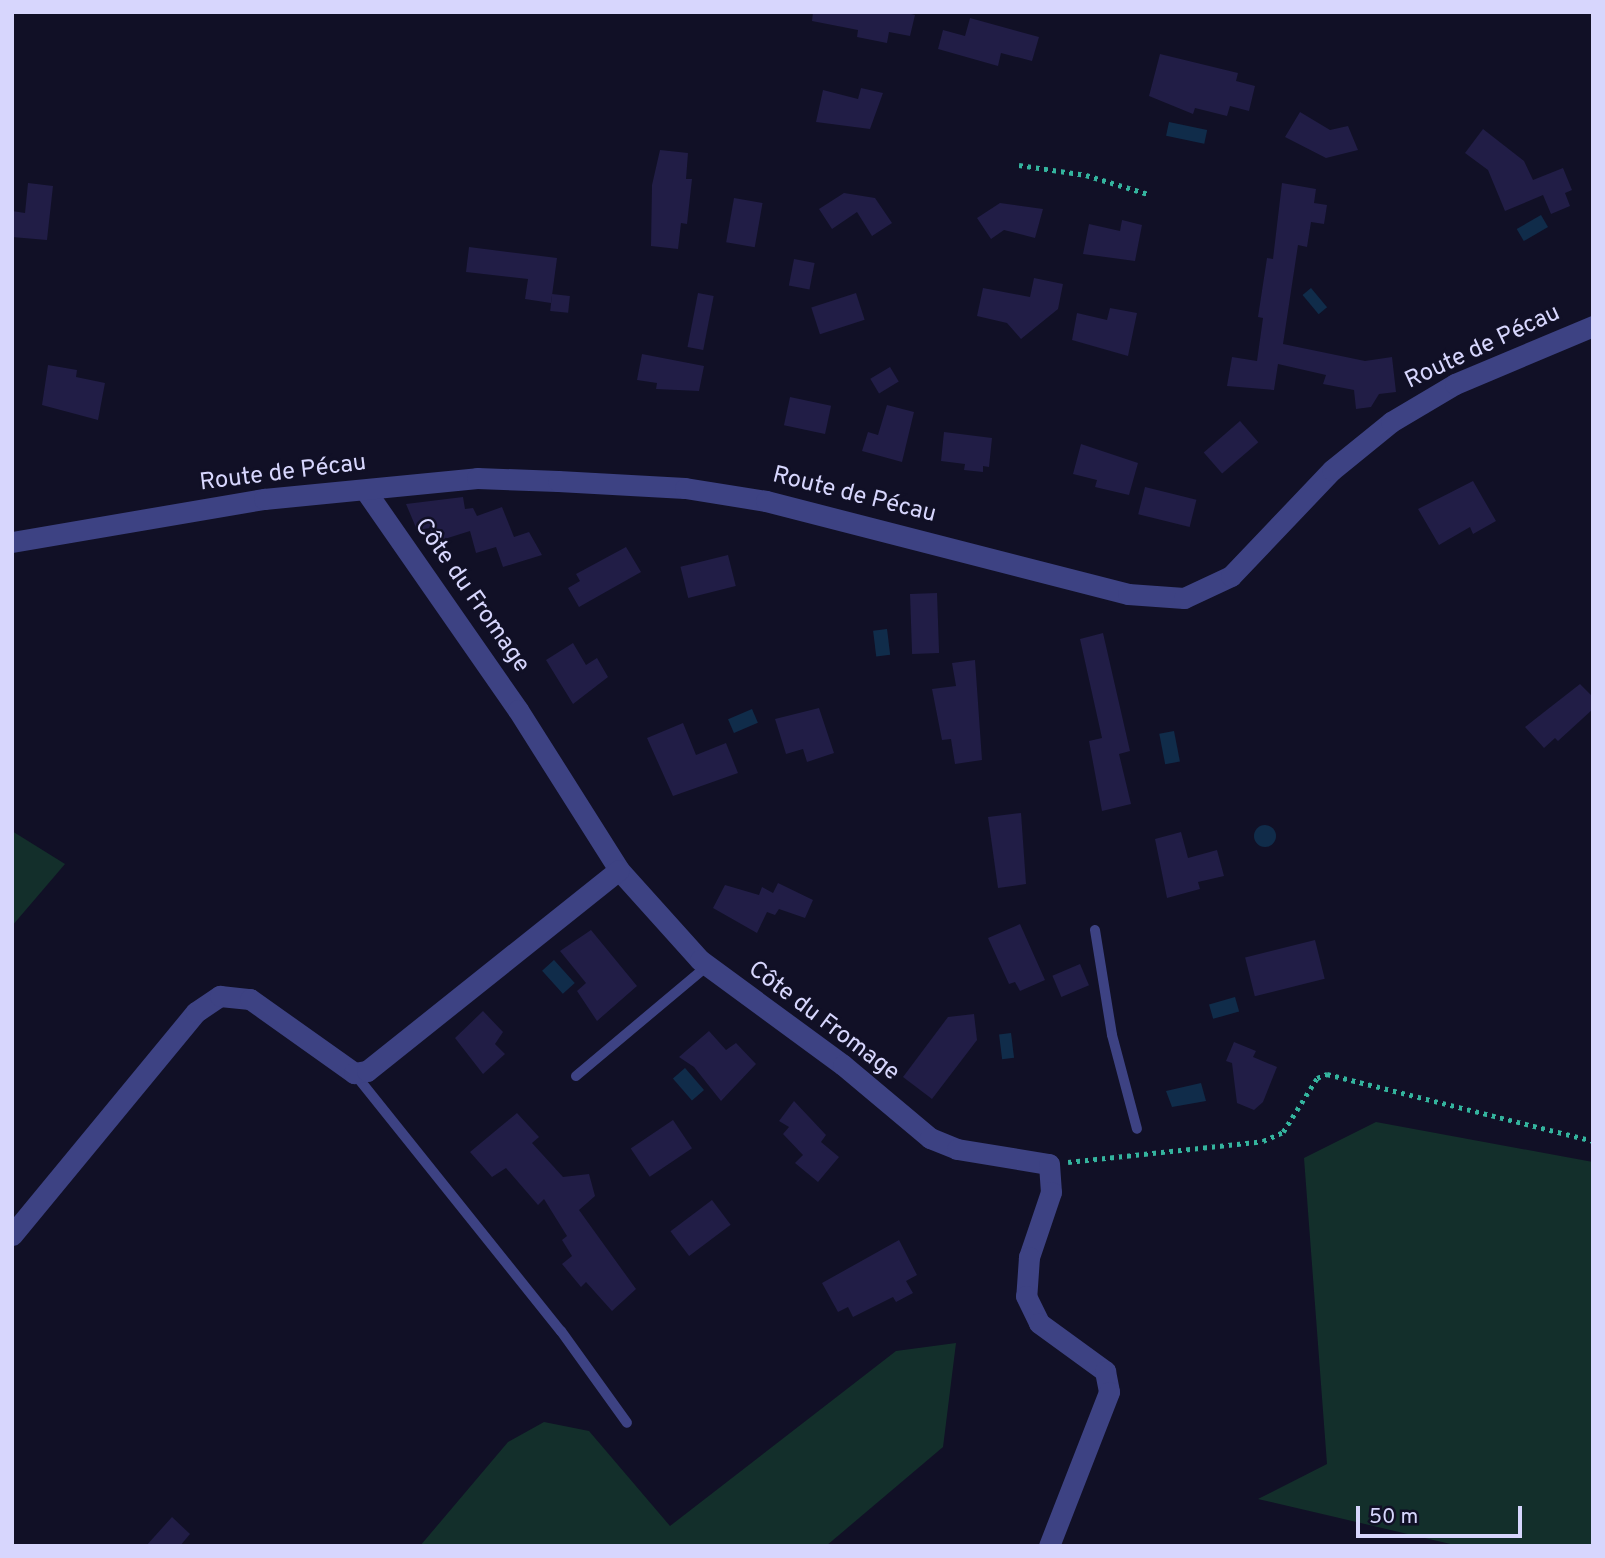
<!DOCTYPE html>
<html>
<head>
<meta charset="utf-8">
<style>
	body { margin:0 }
	#map { position:relative; width:1605px; height:1558px; overflow:hidden; background:#111026; font-family:Overpass,sans-serif }
	div>[style] { position:absolute }
	[style*='--x'] { left:calc(var(--x)*1px); top:calc(var(--y)*1px); width:calc(var(--w)*1px); rotate:calc(var(--a)*1deg) }
	.green>* { inset:0; background:#132f2b }
	.water>* { inset:0; background:#102c4a; transform-origin:0 0 }
	.round { border-radius:50% }
	.building>* { inset:0; background:#211d46; transform-origin:0 0 }
	.path>* { height:4.5px; margin-top:-2.25px; transform-origin:0; background:repeating-linear-gradient(90deg,#34b49e 0 3.5px,transparent 0 8.5px) }
	.lane>* { height:10px; margin:-5px; padding:0 5px; transform-origin:5px; border-radius:5px; background:#3d4283 }
	.street>* { height:21px; margin:-10.5px; padding:0 10.5px; transform-origin:10.5px; border-radius:10.5px; background:#3d4283 }
	span { translate:-50% -50%; white-space:nowrap; text-align:center; line-height:1.15; -webkit-text-stroke:5px #111026; paint-order:stroke }
	.street-label { font-size:24px; color:#d7d6fd }
	.frame { position:absolute; inset:0; border:14px solid #d7d6fd; pointer-events:none }
	.scale { position:absolute; left:1356px; top:1506px; width:166px; height:32px; box-sizing:border-box; border:4px solid #d7d6fd; border-top:0; padding-left:9px; font-size:21px; line-height:24px; white-space:nowrap; color:#d7d6fd; -webkit-text-stroke:5px #111026; paint-order:stroke }
</style>
</head>
<body>
<div id="map">
	<div class="green">
		<div style="clip-path:polygon(12px 831px,65px 864px,12px 926px)"></div>
		<div style="clip-path:polygon(1376px 1122px,1593px 1162px,1593px 1546px,1459px 1546px,1258px 1499px,1327px 1464px,1304px 1158px)"></div>
		<div style="clip-path:polygon(956px 1343px,943px 1447px,826px 1546px,420px 1546px,508px 1442px,544px 1422px,589px 1431px,670px 1526px,896px 1351px)"></div>
	</div>
	<div class="water">
		<div style="left:1169px;top:122px;width:39px;height:14px;rotate:12deg"></div>
		<div style="left:1541px;top:215px;width:14px;height:28px;rotate:60deg"></div>
		<div style="left:1311px;top:288px;width:25px;height:11px;rotate:50deg"></div>
		<div style="left:887px;top:629px;width:26px;height:14px;rotate:83deg"></div>
		<div style="left:752px;top:709px;width:15px;height:26px;rotate:67deg"></div>
		<div style="left:1174px;top:731px;width:31px;height:15px;rotate:79deg"></div>
		<div class="round" style="left:1254px;top:825px;width:22px;height:22px"></div>
		<div style="left:554px;top:960px;width:31px;height:16px;rotate:48deg"></div>
		<div style="left:1235px;top:997px;width:15px;height:27px;rotate:74deg"></div>
		<div style="left:1011px;top:1033px;width:25px;height:12px;rotate:83deg"></div>
		<div style="left:685px;top:1068px;width:29px;height:16px;rotate:49deg"></div>
		<div style="clip-path:polygon(1201px 1083px,1206px 1101px,1172px 1107px,1166px 1091px)"></div>
	</div>
	<div class="building">
		<div style="clip-path:polygon(813px 12px,903px 12px,915px 15px,910px 36px,889px 32px,887px 43px,857px 37px,858px 30px,812px 21px)"></div>
		<div style="clip-path:polygon(970px 18px,1039px 37px,1032px 61px,1001px 53px,998px 66px,938px 49px,943px 30px,965px 36px)"></div>
		<div style="clip-path:polygon(1160px 54px,1238px 73px,1236px 81px,1255px 86px,1249px 111px,1230px 106px,1227px 116px,1195px 108px,1193px 114px,1149px 96px)"></div>
		<div style="clip-path:polygon(861px 88px,883px 93px,870px 129px,816px 122px,823px 90px,858px 99px)"></div>
		<div style="clip-path:polygon(1300px 112px,1330px 130px,1348px 126px,1358px 150px,1326px 158px,1285px 137px)"></div>
		<div style="clip-path:polygon(1483px 129px,1524px 161px,1533px 180px,1563px 168px,1572px 190px,1565px 193px,1570px 206px,1551px 214px,1543px 195px,1505px 211px,1488px 170px,1465px 153px)"></div>
		<div style="clip-path:polygon(660px 150px,688px 153px,686px 179px,692px 179px,687px 224px,681px 223px,678px 249px,651px 246px,652px 185px)"></div>
		<div style="clip-path:polygon(28px 183px,53px 186px,47px 240px,12px 237px,12px 211px,25px 213px)"></div>
		<div style="clip-path:polygon(1282px 183px,1316px 189px,1314px 203px,1327px 205px,1324px 224px,1311px 222px,1307px 247px,1298px 245px,1283px 344px,1365px 361px,1392px 357px,1396px 392px,1379px 394px,1371px 407px,1356px 409px,1354px 390px,1323px 384px,1326px 375px,1278px 364px,1274px 390px,1227px 386px,1232px 357px,1257px 361px,1263px 318px,1258px 317px,1267px 258px,1273px 259px)"></div>
		<div style="clip-path:polygon(844px 193px,875px 198px,892px 223px,872px 236px,857px 212px,832px 229px,819px 209px)"></div>
		<div style="left:734px;top:198px;width:29px;height:45px;rotate:10deg"></div>
		<div style="clip-path:polygon(1000px 203px,1043px 209px,1035px 238px,1004px 230px,991px 239px,977px 218px)"></div>
		<div style="clip-path:polygon(1122px 220px,1142px 225px,1135px 261px,1083px 254px,1089px 224px,1120px 231px)"></div>
		<div style="clip-path:polygon(469px 247px,557px 258px,551px 303px,525px 299px,528px 279px,466px 272px)"></div>
		<div style="left:794px;top:259px;width:21px;height:27px;rotate:11deg"></div>
		<div style="clip-path:polygon(1034px 278px,1063px 284px,1058px 309px,1021px 339px,1007px 323px,977px 316px,983px 288px,1030px 297px)"></div>
		<div style="left:698px;top:293px;width:16px;height:55px;rotate:11deg"></div>
		<div style="left:856px;top:293px;width:28px;height:47px;rotate:72deg"></div>
		<div style="left:552px;top:294px;width:18px;height:17px;rotate:6deg"></div>
		<div style="clip-path:polygon(1110px 308px,1137px 313px,1128px 356px,1072px 340px,1077px 313px,1107px 320px)"></div>
		<div style="clip-path:polygon(642px 354px,704px 366px,699px 391px,656px 389px,657px 383px,637px 380px)"></div>
		<div style="clip-path:polygon(48px 365px,77px 370px,76px 377px,105px 383px,98px 420px,42px 405px)"></div>
		<div style="left:890px;top:367px;width:17px;height:23px;rotate:59deg"></div>
		<div style="left:790px;top:397px;width:42px;height:29px;rotate:12deg"></div>
		<div style="clip-path:polygon(887px 405px,914px 412px,902px 462px,862px 451px,868px 432px,878px 435px)"></div>
		<div style="left:1240px;top:421px;width:28px;height:48px;rotate:49deg"></div>
		<div style="clip-path:polygon(944px 432px,992px 438px,989px 467px,983px 466px,983px 472px,964px 470px,965px 464px,941px 461px)"></div>
		<div style="clip-path:polygon(1081px 444px,1138px 463px,1129px 495px,1095px 487px,1097px 480px,1073px 474px)"></div>
		<div style="clip-path:polygon(1473px 481px,1496px 521px,1473px 534px,1470px 527px,1439px 545px,1418px 509px)"></div>
		<div style="left:1145px;top:487px;width:53px;height:28px;rotate:14deg"></div>
		<div style="clip-path:polygon(463px 497px,465px 509px,473px 508px,477px 516px,502px 507px,514px 537px,529px 532px,542px 555px,503px 567px,496px 547px,476px 553px,470px 531px,435px 542px,430px 528px,417px 530px,406px 504px)"></div>
		<div style="clip-path:polygon(626px 547px,641px 572px,579px 607px,568px 588px,580px 581px,576px 574px)"></div>
		<div style="left:728px;top:555px;width:32px;height:49px;rotate:76deg"></div>
		<div style="left:937px;top:593px;width:60px;height:27px;rotate:88deg"></div>
		<div style="clip-path:polygon(1103px 633px,1130px 751px,1119px 754px,1131px 804px,1102px 811px,1089px 741px,1102px 738px,1080px 639px)"></div>
		<div style="clip-path:polygon(573px 643px,586px 665px,597px 658px,608px 677px,573px 704px,546px 660px)"></div>
		<div style="clip-path:polygon(975px 660px,982px 760px,955px 764px,951px 739px,942px 740px,932px 689px,956px 686px,952px 663px)"></div>
		<div style="clip-path:polygon(1580px 684px,1593px 697px,1593px 709px,1558px 741px,1555px 738px,1544px 748px,1525px 727px)"></div>
		<div style="clip-path:polygon(819px 708px,834px 753px,807px 762px,803px 749px,786px 754px,775px 719px)"></div>
		<div style="clip-path:polygon(683px 723px,696px 755px,726px 743px,738px 773px,673px 796px,647px 738px)"></div>
		<div style="clip-path:polygon(1021px 813px,1026px 884px,998px 888px,988px 817px)"></div>
		<div style="clip-path:polygon(1181px 832px,1188px 858px,1217px 850px,1224px 876px,1198px 882px,1200px 889px,1167px 898px,1155px 839px)"></div>
		<div style="clip-path:polygon(778px 883px,813px 900px,805px 918px,779px 909px,775px 915px,767px 912px,757px 933px,713px 908px,725px 885px,759px 895px,762px 887px,773px 893px)"></div>
		<div style="clip-path:polygon(1020px 924px,1045px 980px,1020px 991px,1015px 982px,1009px 984px,988px 938px)"></div>
		<div style="clip-path:polygon(591px 930px,637px 986px,597px 1021px,577px 991px,586px 983px,560px 951px)"></div>
		<div style="left:1315px;top:940px;width:40px;height:72px;rotate:76deg"></div>
		<div style="left:1080px;top:964px;width:23px;height:30px;rotate:67deg"></div>
		<div style="clip-path:polygon(483px 1011px,503px 1032px,495px 1044px,505px 1054px,483px 1074px,455px 1038px)"></div>
		<div style="clip-path:polygon(974px 1014px,977px 1040px,932px 1099px,903px 1077px,948px 1017px)"></div>
		<div style="clip-path:polygon(709px 1031px,726px 1050px,736px 1043px,756px 1064px,721px 1101px,694px 1067px,679px 1057px)"></div>
		<div style="clip-path:polygon(1234px 1042px,1256px 1051px,1253px 1057px,1277px 1067px,1263px 1102px,1254px 1110px,1237px 1103px,1232px 1063px,1226px 1061px)"></div>
		<div style="clip-path:polygon(794px 1101px,826px 1135px,821px 1142px,839px 1157px,818px 1182px,795px 1163px,803px 1155px,783px 1134px,789px 1127px,779px 1121px)"></div>
		<div style="clip-path:polygon(517px 1113px,539px 1137px,532px 1143px,563px 1177px,589px 1174px,595px 1196px,579px 1210px,636px 1289px,612px 1311px,586px 1282px,581px 1287px,562px 1264px,572px 1256px,562px 1240px,567px 1236px,544px 1199px,538px 1205px,506px 1168px,492px 1177px,470px 1152px)"></div>
		<div style="left:673px;top:1120px;width:34px;height:51px;rotate:56deg"></div>
		<div style="left:712px;top:1200px;width:31px;height:52px;rotate:53deg"></div>
		<div style="clip-path:polygon(899px 1240px,917px 1275px,906px 1281px,913px 1293px,896px 1302px,893px 1297px,853px 1317px,848px 1307px,838px 1312px,822px 1283px)"></div>
		<div style="clip-path:polygon(172px 1517px,190px 1534px,180px 1546px,146px 1546px)"></div>
	</div>
	<div class="path">
		<div style="--x:1019;--y:165;--w:68;--a:8.5"></div>
		<div style="--x:1086;--y:175;--w:65;--a:17"></div>
		<div style="--x:1068;--y:1162;--w:196;--a:-6.1"></div>
		<div style="--x:1263;--y:1141;--w:22;--a:-24"></div>
		<div style="--x:1283;--y:1132;--w:64;--a:-57.8"></div>
		<div style="--x:1317;--y:1078;--w:11;--a:-22"></div>
		<div style="--x:1327;--y:1074;--w:274;--a:14.1"></div>
	</div>
	<div class="lane">
		<div style="--x:1095;--y:930;--w:106;--a:80.8"></div>
		<div style="--x:1112;--y:1035;--w:97;--a:75.1"></div>
		<div style="--x:354;--y:1073;--w:331;--a:51.3"></div>
		<div style="--x:561;--y:1331;--w:113;--a:54.3"></div>
		<div style="--x:576;--y:1076;--w:171;--a:-40"></div>
	</div>
	<div class="street">
		<div style="--x:365;--y:490;--w:268;--a:55.2"></div>
		<div style="--x:518;--y:710;--w:189;--a:57.7"></div>
		<div style="--x:619;--y:870;--w:121;--a:48"></div>
		<div style="--x:700;--y:960;--w:177;--a:36.3"></div>
		<div style="--x:843;--y:1065;--w:114;--a:40"></div>
		<div style="--x:930;--y:1138;--w:29;--a:22"></div>
		<div style="--x:957;--y:1149;--w:93;--a:9.3"></div>
		<div style="--x:1049;--y:1164;--w:28;--a:86"></div>
		<div style="--x:1051;--y:1192;--w:69;--a:108.7"></div>
		<div style="--x:1029;--y:1257;--w:39;--a:94"></div>
		<div style="--x:1026;--y:1296;--w:30;--a:64"></div>
		<div style="--x:1039;--y:1323;--w:82;--a:36"></div>
		<div style="--x:1105;--y:1371;--w:21;--a:79"></div>
		<div style="--x:1109;--y:1392;--w:165;--a:111.3"></div>
		<div style="--x:12;--y:542;--w:256;--a:-9.7"></div>
		<div style="--x:264;--y:499;--w:214;--a:-5.6"></div>
		<div style="--x:477;--y:478;--w:81;--a:2.1"></div>
		<div style="--x:558;--y:481;--w:127;--a:3.2"></div>
		<div style="--x:685;--y:488;--w:82;--a:9.1"></div>
		<div style="--x:766;--y:501;--w:374;--a:14.4"></div>
		<div style="--x:1128;--y:594;--w:56;--a:4.1"></div>
		<div style="--x:1184;--y:598;--w:52;--a:-25.1"></div>
		<div style="--x:1231;--y:576;--w:146;--a:-46.4"></div>
		<div style="--x:1332;--y:470;--w:76;--a:-39.1"></div>
		<div style="--x:1391;--y:422;--w:74;--a:-30.7"></div>
		<div style="--x:1455;--y:384;--w:150;--a:-22.8"></div>
		<div style="--x:12;--y:1235;--w:289;--a:-50.5"></div>
		<div style="--x:196;--y:1012;--w:29;--a:-34"></div>
		<div style="--x:220;--y:996;--w:30;--a:6"></div>
		<div style="--x:250;--y:999;--w:128;--a:35.4"></div>
		<div style="--x:354;--y:1073;--w:13;--a:-9"></div>
		<div style="--x:367;--y:1071;--w:322;--a:-38.6"></div>
	</div>
	<div class="street-label">
		<span style="left:1483px;top:348px;rotate:-25deg">Route de Pécau</span>
		<span style="left:283px;top:474px;rotate:-7deg">Route de Pécau</span>
		<span style="left:854px;top:496px;rotate:14deg">Route de Pécau</span>
		<span style="left:471px;top:596px;rotate:55deg">Côte du Fromage</span>
		<span style="left:823px;top:1022px;rotate:37deg">Côte du Fromage</span>
	</div>
	<div class="frame"></div>
	<div class="scale">50 m</div>
</div>
</body>
</html>
